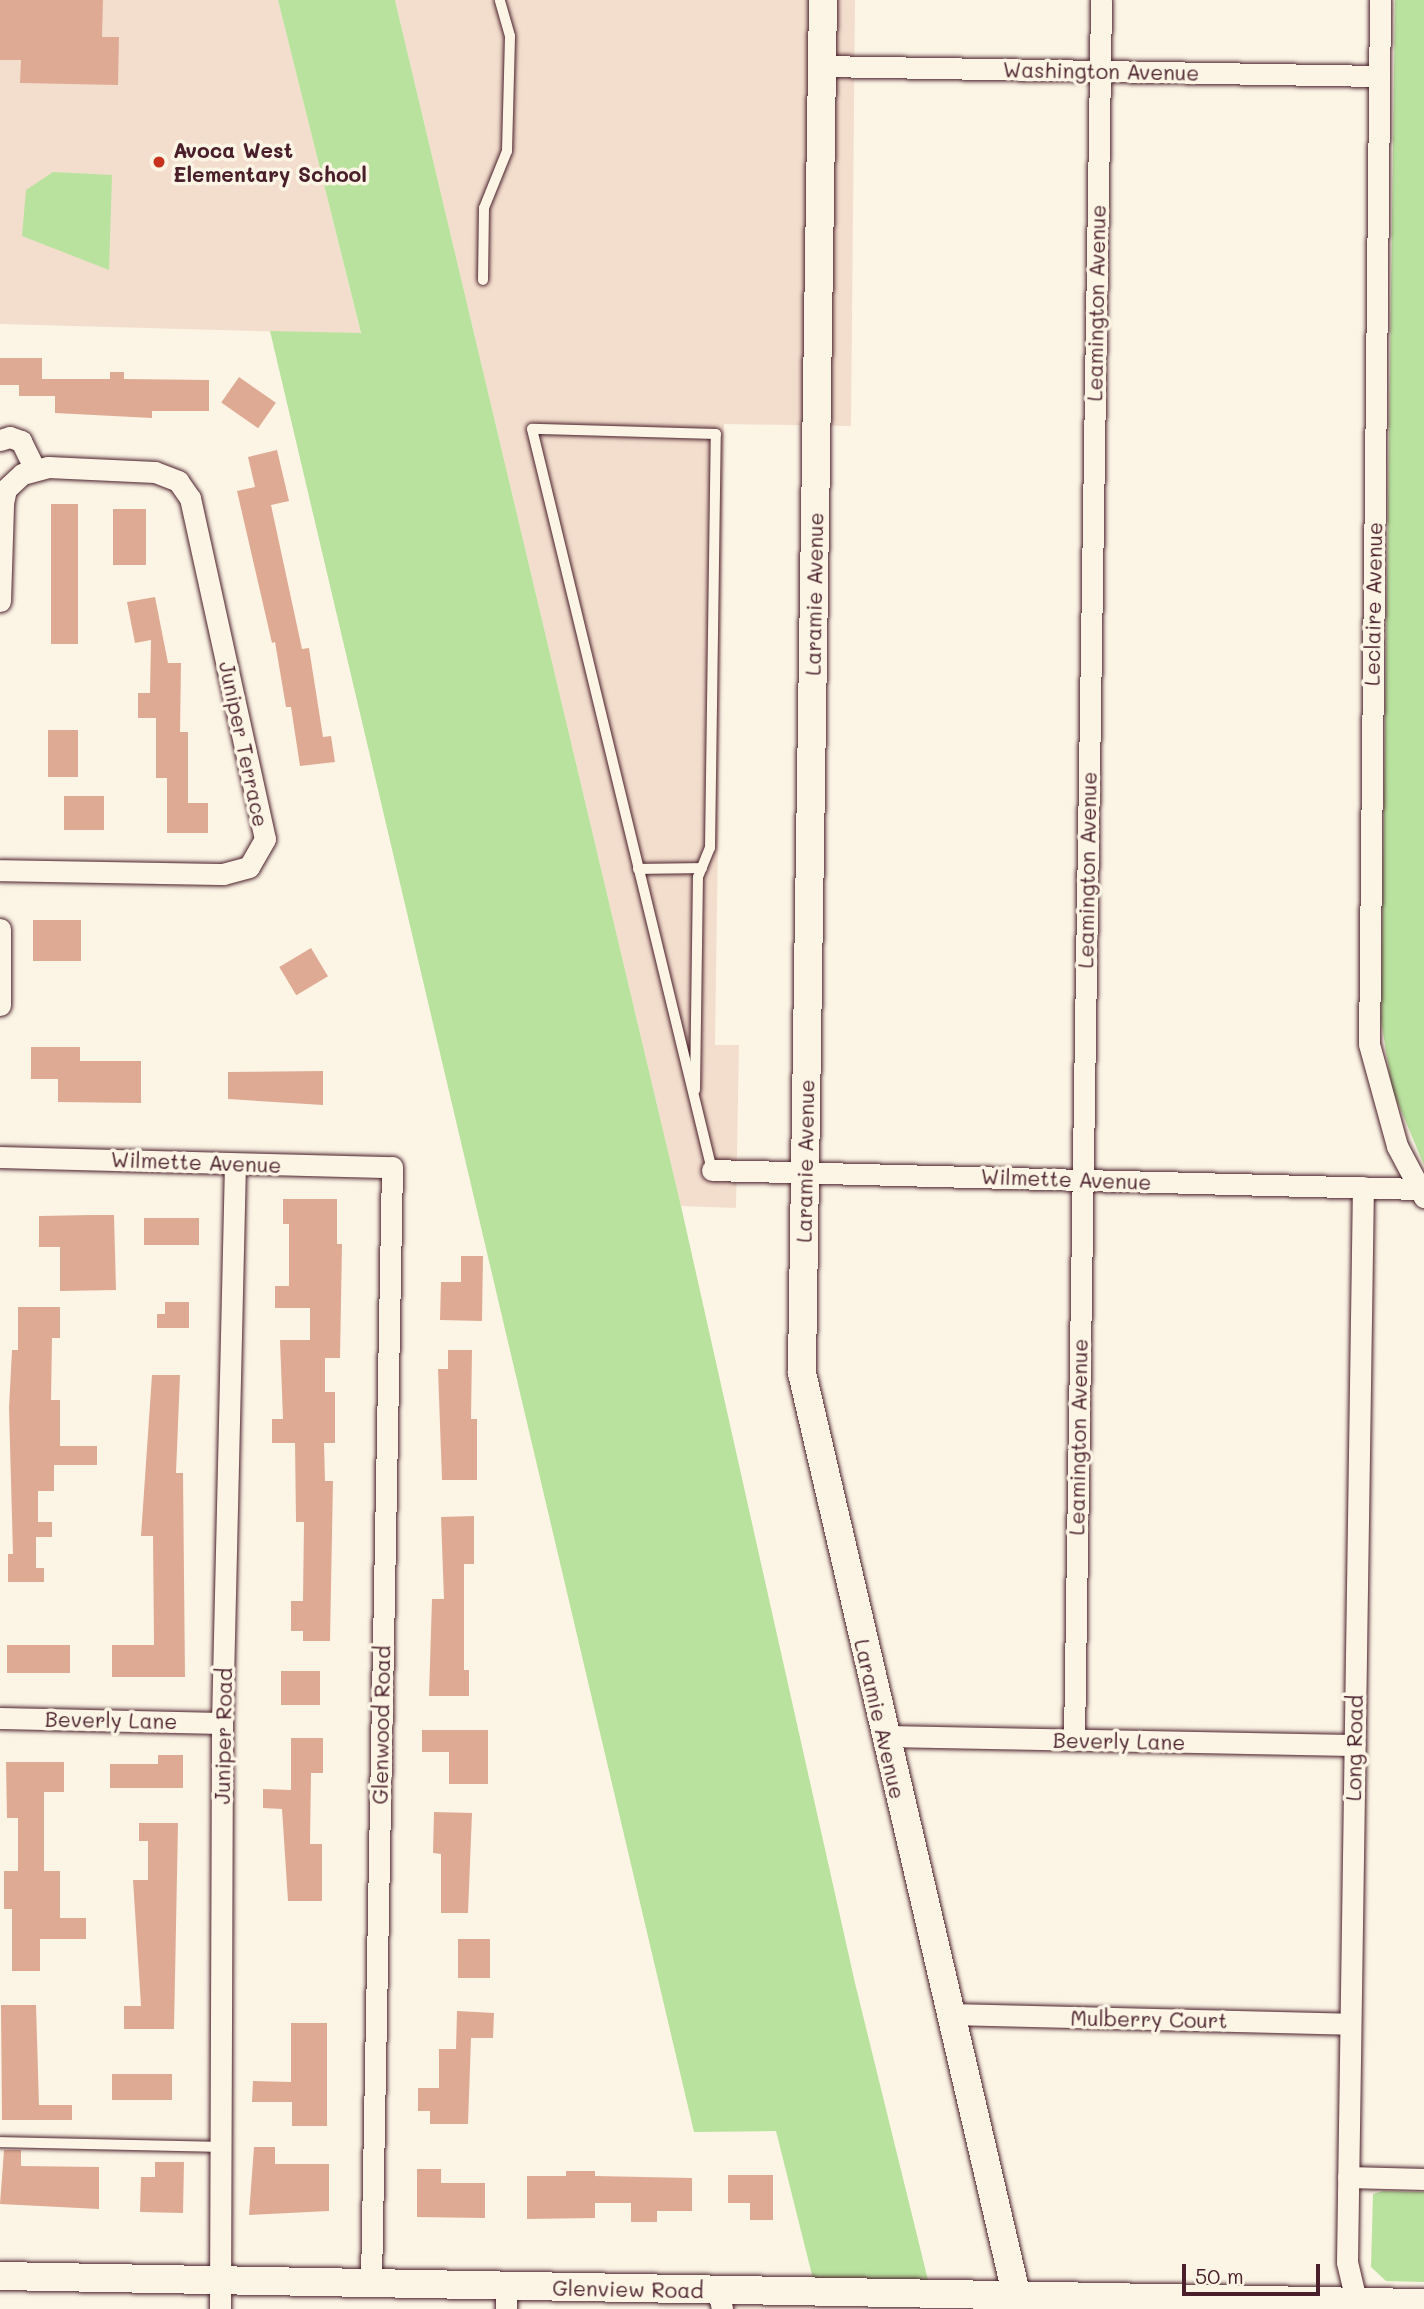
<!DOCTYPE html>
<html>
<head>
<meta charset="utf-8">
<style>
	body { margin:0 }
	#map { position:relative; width:1424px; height:2309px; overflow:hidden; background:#fcf5e5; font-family:Mali,sans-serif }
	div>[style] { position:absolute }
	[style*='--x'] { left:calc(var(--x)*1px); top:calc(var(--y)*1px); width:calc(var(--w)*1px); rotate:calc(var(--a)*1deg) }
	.built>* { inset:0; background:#f3decd }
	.green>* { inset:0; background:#b9e29e }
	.building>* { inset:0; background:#dfaa94; transform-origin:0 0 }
	.roads { filter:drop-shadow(0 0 2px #4a1f2b) drop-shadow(0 0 2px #4a1f2b) }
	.lane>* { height:10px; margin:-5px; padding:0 5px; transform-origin:5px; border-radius:5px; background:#fcf5e5 }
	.street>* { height:21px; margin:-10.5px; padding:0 10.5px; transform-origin:10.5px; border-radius:10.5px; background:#fcf5e5 }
	.secondary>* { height:28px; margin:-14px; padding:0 14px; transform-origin:14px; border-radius:14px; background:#fcf5e5 }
	.dots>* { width:19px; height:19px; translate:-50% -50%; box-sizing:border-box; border:4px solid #fcf5e5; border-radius:50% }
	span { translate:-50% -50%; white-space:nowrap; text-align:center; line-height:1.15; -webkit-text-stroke:7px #fcf5e5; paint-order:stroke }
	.street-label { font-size:21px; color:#4a1f2b }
	.poi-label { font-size:21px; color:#4a1f2b; font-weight:700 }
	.left { translate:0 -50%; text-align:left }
	.scale { position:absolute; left:1182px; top:2264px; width:138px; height:32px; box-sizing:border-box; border:4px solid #4a1f2b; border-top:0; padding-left:9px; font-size:21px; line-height:24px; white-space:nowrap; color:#4a1f2b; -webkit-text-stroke:5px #fcf5e5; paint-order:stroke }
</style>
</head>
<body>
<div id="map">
	<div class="built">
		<div style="clip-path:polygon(0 0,278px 0,361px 334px,0 324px)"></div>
		<div style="clip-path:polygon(395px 0,855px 0,851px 426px,724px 424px,715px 1045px,739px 1045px,736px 1208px,681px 1206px)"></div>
	</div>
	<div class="green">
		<div style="clip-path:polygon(278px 0,395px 0,681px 1206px,855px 1983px,928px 2280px,813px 2279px,776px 2131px,694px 2132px,270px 331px,361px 333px)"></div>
		<div style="clip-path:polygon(1395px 0,1424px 0,1424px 1165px,1392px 1089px,1381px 1020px)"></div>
		<div style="clip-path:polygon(53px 172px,112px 175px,109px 270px,22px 236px,26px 190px)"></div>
		<div style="clip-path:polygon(1383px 2191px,1424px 2192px,1424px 2282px,1386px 2281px,1371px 2267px,1373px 2194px)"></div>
	</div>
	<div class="building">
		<div style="clip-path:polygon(0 0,103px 0,102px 37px,119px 37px,118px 85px,20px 83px,21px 60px,0 60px)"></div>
		<div style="clip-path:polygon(0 358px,42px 358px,42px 379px,110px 379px,110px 372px,124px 372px,124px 379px,209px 380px,209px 411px,152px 411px,152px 418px,55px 413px,55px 396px,19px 396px,19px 385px,0 385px)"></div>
		<div style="left:239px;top:377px;width:45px;height:31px;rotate:35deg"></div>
		<div style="clip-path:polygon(277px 450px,289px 501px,271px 505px,302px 649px,309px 648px,323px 737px,331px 736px,335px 762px,300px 766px,291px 707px,286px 707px,275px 642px,272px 643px,237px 491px,255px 487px,248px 457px)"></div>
		<div style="left:51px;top:504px;width:27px;height:140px"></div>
		<div style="left:113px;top:509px;width:33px;height:56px"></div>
		<div style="clip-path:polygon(155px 597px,168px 663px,181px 663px,180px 732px,188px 732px,188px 803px,208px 803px,208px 833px,167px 833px,167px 778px,156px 778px,156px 718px,138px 718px,138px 693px,150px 693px,151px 640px,135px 643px,127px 602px)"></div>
		<div style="left:48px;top:730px;width:30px;height:47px"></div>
		<div style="left:64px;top:796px;width:40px;height:34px"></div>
		<div style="left:33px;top:920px;width:48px;height:41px"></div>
		<div style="left:311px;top:948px;width:33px;height:37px;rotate:59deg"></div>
		<div style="clip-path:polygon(31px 1047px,80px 1047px,80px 1061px,141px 1061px,141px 1103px,58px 1102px,58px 1079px,31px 1079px)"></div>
		<div style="clip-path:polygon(323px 1071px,323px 1105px,228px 1099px,228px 1072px)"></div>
		<div style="clip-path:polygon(283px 1199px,337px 1199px,337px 1244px,342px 1244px,340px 1358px,325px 1358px,325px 1392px,335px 1392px,335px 1443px,324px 1443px,325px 1481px,333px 1481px,330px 1641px,303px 1641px,303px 1631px,291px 1631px,291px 1601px,303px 1601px,304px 1522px,296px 1522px,295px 1443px,272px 1443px,272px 1419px,283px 1419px,280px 1340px,310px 1340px,310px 1308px,275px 1308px,275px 1286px,289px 1286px,289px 1224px,283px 1224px)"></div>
		<div style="clip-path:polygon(91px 1215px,114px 1215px,116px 1290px,60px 1291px,60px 1247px,39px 1247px,39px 1216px)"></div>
		<div style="left:144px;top:1218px;width:55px;height:27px"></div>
		<div style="clip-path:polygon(461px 1256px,483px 1256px,482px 1321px,440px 1320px,441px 1282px,461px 1282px)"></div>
		<div style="clip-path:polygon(165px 1302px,189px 1302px,189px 1328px,157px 1328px,157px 1314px,165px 1314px)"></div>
		<div style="clip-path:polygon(18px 1307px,60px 1307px,60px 1338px,52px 1338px,51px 1400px,60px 1400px,60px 1446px,97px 1446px,97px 1465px,54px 1465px,54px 1491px,38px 1491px,38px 1522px,52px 1522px,52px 1537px,36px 1537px,36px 1568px,44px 1568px,44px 1582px,8px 1582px,8px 1554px,13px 1554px,9px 1408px,12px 1350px,18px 1350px)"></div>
		<div style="clip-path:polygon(448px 1350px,472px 1350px,471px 1419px,477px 1419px,477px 1480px,442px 1480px,438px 1369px,448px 1369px)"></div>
		<div style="clip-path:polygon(152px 1375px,180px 1375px,176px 1473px,183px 1473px,185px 1677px,112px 1677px,112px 1645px,154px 1645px,153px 1536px,141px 1536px)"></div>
		<div style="clip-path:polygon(474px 1516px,474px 1564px,464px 1564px,464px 1670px,469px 1670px,469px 1696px,429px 1696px,432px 1599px,444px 1599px,441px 1517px)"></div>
		<div style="left:7px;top:1645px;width:63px;height:28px"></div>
		<div style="left:281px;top:1671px;width:39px;height:34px"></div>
		<div style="clip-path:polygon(422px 1730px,488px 1730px,488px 1784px,449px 1784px,449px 1752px,422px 1752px)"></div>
		<div style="clip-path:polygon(291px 1738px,323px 1738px,323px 1773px,311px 1773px,310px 1844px,322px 1844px,322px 1901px,288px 1901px,282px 1809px,263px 1808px,263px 1789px,291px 1790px)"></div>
		<div style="clip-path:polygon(158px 1755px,183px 1755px,183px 1788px,110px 1788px,110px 1764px,158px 1764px)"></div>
		<div style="clip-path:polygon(6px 1762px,64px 1762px,64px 1792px,44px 1792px,44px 1871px,60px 1871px,60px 1918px,86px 1918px,86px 1939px,40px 1939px,40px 1971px,12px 1971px,12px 1909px,4px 1909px,4px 1871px,18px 1871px,18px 1818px,7px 1818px)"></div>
		<div style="clip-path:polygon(434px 1812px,472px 1813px,468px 1913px,441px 1913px,441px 1854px,433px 1853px)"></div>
		<div style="clip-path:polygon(139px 1823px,178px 1823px,174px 2029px,124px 2029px,124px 2006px,141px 2006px,133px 1880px,148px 1880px,148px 1841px,139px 1841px)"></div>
		<div style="left:458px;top:1939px;width:32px;height:39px"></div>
		<div style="clip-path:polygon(1px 2005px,36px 2005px,39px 2105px,72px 2105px,72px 2120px,2px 2120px)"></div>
		<div style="clip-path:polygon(457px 2011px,494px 2013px,493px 2038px,471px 2038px,468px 2124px,430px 2124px,430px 2111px,418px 2111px,418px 2088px,439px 2088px,439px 2049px,456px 2049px)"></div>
		<div style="clip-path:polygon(291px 2023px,327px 2023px,327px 2126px,292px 2126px,292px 2102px,252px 2102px,253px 2081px,291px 2082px)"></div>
		<div style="left:112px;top:2074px;width:60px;height:26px"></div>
		<div style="clip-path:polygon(254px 2147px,275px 2147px,275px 2164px,329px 2164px,329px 2211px,249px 2215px)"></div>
		<div style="clip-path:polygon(4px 2150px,21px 2150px,21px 2166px,99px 2167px,99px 2209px,0 2204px)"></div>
		<div style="clip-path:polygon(155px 2162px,184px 2162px,183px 2213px,140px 2212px,141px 2177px,155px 2177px)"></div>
		<div style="clip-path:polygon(417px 2169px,441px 2169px,441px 2183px,485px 2183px,485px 2218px,417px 2217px)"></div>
		<div style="clip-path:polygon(566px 2171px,595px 2171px,595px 2176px,692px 2178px,692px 2211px,657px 2211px,657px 2222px,631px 2222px,631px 2203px,595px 2203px,595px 2218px,527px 2219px,527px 2176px,566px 2176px)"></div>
		<div style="clip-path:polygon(728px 2175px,773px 2175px,773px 2220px,750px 2220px,750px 2203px,728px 2203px)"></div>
	</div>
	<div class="roads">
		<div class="lane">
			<div style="--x:483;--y:280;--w:72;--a:-89.2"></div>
			<div style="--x:484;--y:208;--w:61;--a:-68"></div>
			<div style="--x:507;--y:151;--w:115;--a:-88.5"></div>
			<div style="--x:510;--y:36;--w:37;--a:-106"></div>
			<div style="--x:638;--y:869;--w:64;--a:-0.9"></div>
			<div style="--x:695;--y:1090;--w:213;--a:-89.2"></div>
			<div style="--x:698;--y:877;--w:31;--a:-68"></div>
			<div style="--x:710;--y:848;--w:414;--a:-89.2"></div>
			<div style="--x:716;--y:434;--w:184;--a:-178.4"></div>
			<div style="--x:532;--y:429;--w:763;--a:76.35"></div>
			<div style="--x:0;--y:2142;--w:220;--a:1.3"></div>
		</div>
		<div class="street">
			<div style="--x:1380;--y:0;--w:1044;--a:90.6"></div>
			<div style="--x:1369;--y:1044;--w:106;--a:74.6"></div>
			<div style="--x:1397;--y:1146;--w:58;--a:62.1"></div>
			<div style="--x:822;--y:66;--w:557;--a:1.03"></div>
			<div style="--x:0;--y:440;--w:10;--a:-17"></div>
			<div style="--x:10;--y:437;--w:12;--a:20"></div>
			<div style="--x:21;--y:441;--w:30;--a:64"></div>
			<div style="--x:0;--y:601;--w:98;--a:-88.2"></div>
			<div style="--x:3;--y:503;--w:14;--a:-78"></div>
			<div style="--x:6;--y:489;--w:22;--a:-43"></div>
			<div style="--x:22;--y:474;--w:27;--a:-15"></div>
			<div style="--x:48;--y:467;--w:107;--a:2.7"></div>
			<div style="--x:155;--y:472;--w:25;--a:21"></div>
			<div style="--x:178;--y:481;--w:21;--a:55"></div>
			<div style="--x:190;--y:498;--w:349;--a:77.6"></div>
			<div style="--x:265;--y:839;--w:32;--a:120"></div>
			<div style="--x:249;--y:867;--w:27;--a:165"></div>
			<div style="--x:223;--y:874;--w:223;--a:-179"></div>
			<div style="--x:0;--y:929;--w:76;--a:90"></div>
			<div style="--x:0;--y:1157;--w:392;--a:1.5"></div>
			<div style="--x:392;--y:1167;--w:1116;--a:91.08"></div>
			<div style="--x:712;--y:1170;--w:707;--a:1.54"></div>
			<div style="--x:0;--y:1718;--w:222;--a:1.3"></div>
			<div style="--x:883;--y:1736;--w:471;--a:1.1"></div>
			<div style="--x:1074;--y:1740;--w:1740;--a:-89.11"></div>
			<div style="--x:950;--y:2014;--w:399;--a:1.4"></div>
			<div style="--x:1348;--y:2177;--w:76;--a:1.5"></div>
			<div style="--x:718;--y:2291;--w:18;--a:77"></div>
			<div style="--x:220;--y:2309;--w:586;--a:-89.8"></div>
			<div style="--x:222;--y:1723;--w:559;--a:-88.67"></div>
			<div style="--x:506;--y:2309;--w:23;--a:-90"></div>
			<div style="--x:1358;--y:2309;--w:48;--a:-103.2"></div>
			<div style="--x:1347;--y:2262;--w:1075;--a:-89.15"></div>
		</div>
		<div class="secondary">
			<div style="--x:823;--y:0;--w:1373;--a:90.88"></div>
			<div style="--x:802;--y:1373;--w:950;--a:76.91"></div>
			<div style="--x:0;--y:2276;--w:1424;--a:1.09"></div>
		</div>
	</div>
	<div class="dots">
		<div style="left:159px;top:162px;background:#c8321e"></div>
	</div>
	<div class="street-label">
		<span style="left:1101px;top:71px;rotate:1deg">Washington Avenue</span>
		<span style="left:1096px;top:303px;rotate:-89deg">Leamington Avenue</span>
		<span style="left:814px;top:594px;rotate:-89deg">Laramie Avenue</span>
		<span style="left:1373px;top:604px;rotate:-89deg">Leclaire Avenue</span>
		<span style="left:244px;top:744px;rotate:78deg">Juniper Terrace</span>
		<span style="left:1087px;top:870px;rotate:-89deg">Leamington Avenue</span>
		<span style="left:805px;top:1161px;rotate:-89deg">Laramie Avenue</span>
		<span style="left:196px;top:1162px;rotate:2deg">Wilmette Avenue</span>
		<span style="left:1066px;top:1179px;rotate:2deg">Wilmette Avenue</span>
		<span style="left:1078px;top:1437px;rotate:-89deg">Leamington Avenue</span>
		<span style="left:880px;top:1719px;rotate:77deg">Laramie Avenue</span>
		<span style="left:111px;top:1720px;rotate:1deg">Beverly Lane</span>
		<span style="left:381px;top:1725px;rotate:-89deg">Glenwood Road</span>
		<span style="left:223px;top:1736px;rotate:-89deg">Juniper Road</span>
		<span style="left:1119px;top:1741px;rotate:1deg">Beverly Lane</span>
		<span style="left:1354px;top:1748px;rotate:-89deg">Long Road</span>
		<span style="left:1149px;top:2019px;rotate:1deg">Mulberry Court</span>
		<span style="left:628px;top:2289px;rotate:1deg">Glenview Road</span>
	</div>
	<div class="poi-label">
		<span class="left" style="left:173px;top:162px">Avoca West<br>Elementary School</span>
	</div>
	<div class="scale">50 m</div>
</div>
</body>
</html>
